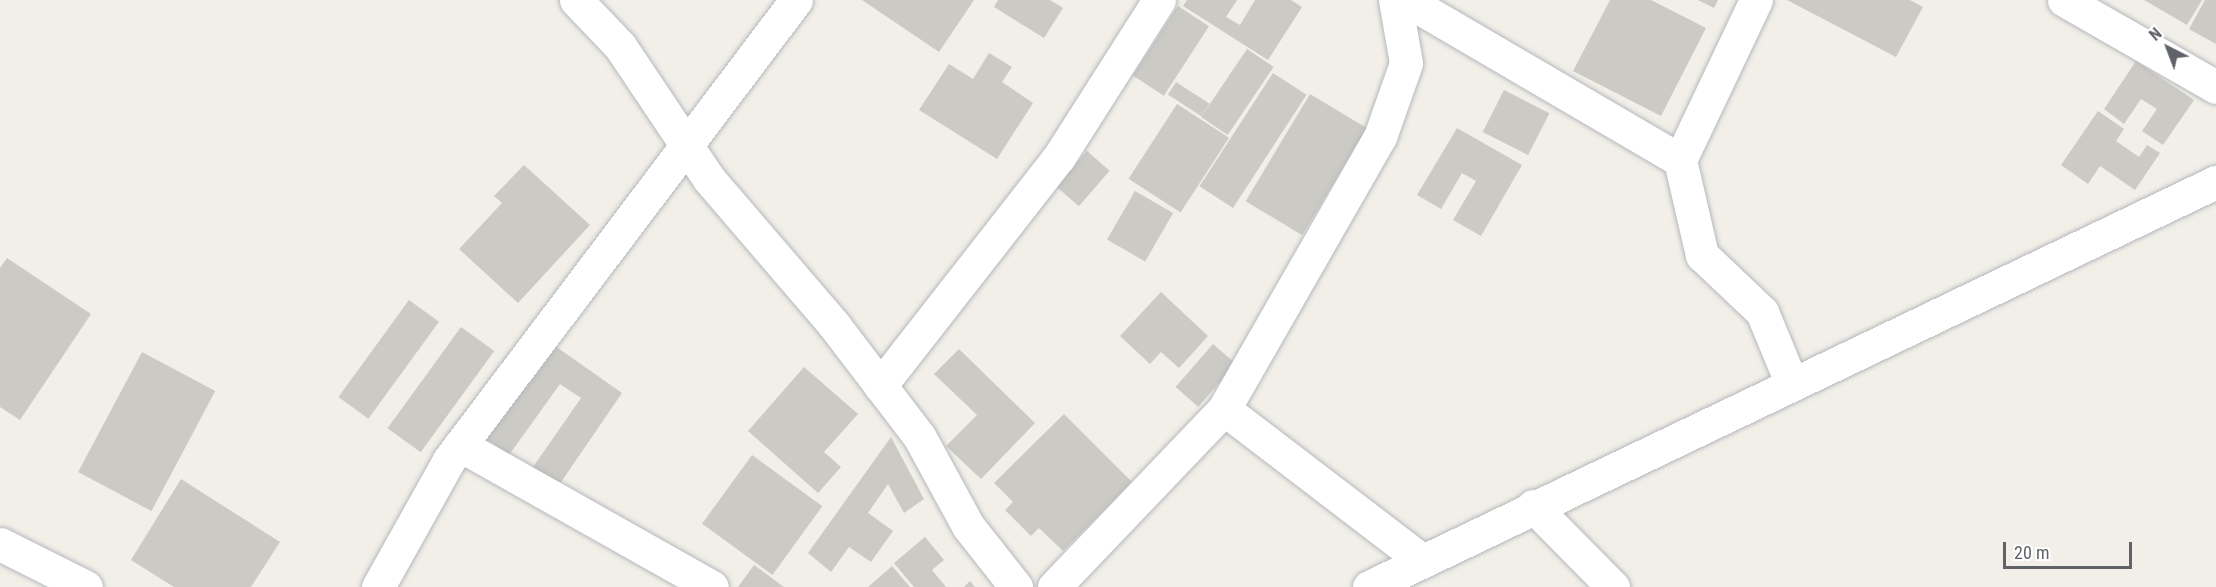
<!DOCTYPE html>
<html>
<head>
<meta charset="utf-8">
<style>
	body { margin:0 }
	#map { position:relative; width:2216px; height:587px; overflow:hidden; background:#f1efe8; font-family:"Roboto Condensed",sans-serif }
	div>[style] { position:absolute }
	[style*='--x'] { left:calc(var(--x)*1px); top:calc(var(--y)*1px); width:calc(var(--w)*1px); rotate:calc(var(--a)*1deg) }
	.building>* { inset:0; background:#cccac5; transform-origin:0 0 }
	.roads { filter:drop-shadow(0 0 2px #b5b8bc) drop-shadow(0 0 2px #b5b8bc) }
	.minor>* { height:33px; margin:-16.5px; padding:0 16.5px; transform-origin:16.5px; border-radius:16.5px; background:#fff }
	span { translate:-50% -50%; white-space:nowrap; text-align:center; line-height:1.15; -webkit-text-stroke:6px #fff; paint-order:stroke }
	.north { position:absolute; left:2138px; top:18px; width:60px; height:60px; -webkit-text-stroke:4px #fff; paint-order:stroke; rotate:318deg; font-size:16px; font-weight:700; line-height:24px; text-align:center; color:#5f6368 }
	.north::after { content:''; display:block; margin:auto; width:21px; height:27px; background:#5f6368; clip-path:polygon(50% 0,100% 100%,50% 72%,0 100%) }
	.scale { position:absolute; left:2003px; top:542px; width:129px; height:27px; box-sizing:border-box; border:3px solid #5f6368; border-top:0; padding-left:8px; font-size:18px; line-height:21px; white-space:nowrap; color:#5f6368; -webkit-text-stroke:4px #fff; paint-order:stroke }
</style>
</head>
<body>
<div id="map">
	<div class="building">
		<div style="clip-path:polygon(862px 0,974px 0,939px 52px)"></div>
		<div style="clip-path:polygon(998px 0,1050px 0,1063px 8px,1044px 38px,994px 7px)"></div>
		<div style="clip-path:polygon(1187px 0,1237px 0,1226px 17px,1240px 25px,1255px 0,1291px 0,1302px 7px,1268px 60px,1183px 6px)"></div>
		<div style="clip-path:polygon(1610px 0,1651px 0,1706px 28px,1661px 116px,1573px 71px)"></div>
		<div style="clip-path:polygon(1698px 0,1718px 0,1714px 8px)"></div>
		<div style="clip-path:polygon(1787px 0,1910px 0,1923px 7px,1896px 57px)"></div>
		<div style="clip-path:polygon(2144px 0,2202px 0,2187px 25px)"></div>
		<div style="clip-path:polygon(2205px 0,2216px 0,2216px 44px,2189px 29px)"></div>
		<div style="left:1178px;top:6px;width:37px;height:83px;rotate:33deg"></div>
		<div style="left:1247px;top:49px;width:32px;height:82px;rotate:34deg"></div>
		<div style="clip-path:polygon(989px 53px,1012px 67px,1002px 82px,1033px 103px,997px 159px,919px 110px,949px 64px,973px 79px)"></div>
		<div style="clip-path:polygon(2136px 61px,2194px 100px,2163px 145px,2142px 131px,2157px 109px,2141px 99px,2124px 124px,2104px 109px)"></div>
		<div style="left:1273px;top:73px;width:40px;height:135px;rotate:33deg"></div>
		<div style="left:1176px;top:82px;width:40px;height:15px;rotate:33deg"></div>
		<div style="left:1504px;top:90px;width:51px;height:47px;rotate:27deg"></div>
		<div style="left:1310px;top:94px;width:66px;height:125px;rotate:31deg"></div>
		<div style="left:1177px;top:104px;width:62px;height:89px;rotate:33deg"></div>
		<div style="clip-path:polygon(2098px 111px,2124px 129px,2116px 141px,2139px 157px,2147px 145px,2160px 153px,2135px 190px,2100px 166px,2088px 184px,2061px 165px)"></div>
		<div style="clip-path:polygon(1457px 128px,1522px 165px,1481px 236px,1453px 220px,1476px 181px,1462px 173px,1441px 209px,1417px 195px)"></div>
		<div style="left:1087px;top:151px;width:30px;height:47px;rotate:41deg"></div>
		<div style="clip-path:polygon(524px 165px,590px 225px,518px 303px,459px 249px,502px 203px,494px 196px)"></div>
		<div style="left:1135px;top:191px;width:44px;height:56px;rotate:30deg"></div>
		<div style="clip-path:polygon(7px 258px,91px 314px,20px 420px,0 407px,0 268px)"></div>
		<div style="clip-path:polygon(1161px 292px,1208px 336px,1179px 368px,1161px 352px,1150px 364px,1120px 336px)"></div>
		<div style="left:409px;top:300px;width:37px;height:120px;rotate:36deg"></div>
		<div style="left:461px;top:327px;width:41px;height:125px;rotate:36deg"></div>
		<div style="clip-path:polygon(548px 341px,622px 393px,557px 488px,531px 470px,581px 398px,560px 384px,509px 455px,482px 436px)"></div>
		<div style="left:1213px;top:344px;width:30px;height:57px;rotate:41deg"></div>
		<div style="clip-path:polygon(959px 349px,1035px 423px,981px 479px,946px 446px,977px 415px,934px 374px)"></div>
		<div style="left:142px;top:352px;width:83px;height:136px;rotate:28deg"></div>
		<div style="clip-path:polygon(804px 367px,858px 414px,824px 452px,841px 467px,818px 493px,748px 431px)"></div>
		<div style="clip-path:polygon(1064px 414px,1132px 482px,1063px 551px,1039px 528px,1031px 536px,1005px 510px,1013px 502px,994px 483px)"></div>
		<div style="clip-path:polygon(891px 437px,924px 499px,904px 513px,888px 484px,868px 513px,893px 531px,871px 562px,849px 547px,831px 572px,808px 553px)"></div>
		<div style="left:752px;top:455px;width:87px;height:85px;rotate:36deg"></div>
		<div style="clip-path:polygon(181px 479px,280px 542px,251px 587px,174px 587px,131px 560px)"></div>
		<div style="clip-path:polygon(925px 537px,944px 560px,932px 570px,946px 587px,914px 587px,894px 563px)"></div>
		<div style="clip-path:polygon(754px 565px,784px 587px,738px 587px)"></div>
		<div style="clip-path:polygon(892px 566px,910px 587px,868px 587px)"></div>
		<div style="clip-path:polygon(970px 581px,975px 587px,964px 587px)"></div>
	</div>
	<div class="roads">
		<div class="minor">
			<div style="--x:576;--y:0;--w:64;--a:46.3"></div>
			<div style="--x:620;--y:46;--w:160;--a:56.2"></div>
			<div style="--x:709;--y:179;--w:192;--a:49.4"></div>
			<div style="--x:834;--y:325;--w:140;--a:52.6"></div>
			<div style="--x:919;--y:436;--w:102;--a:61.4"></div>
			<div style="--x:968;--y:526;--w:78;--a:51.8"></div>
			<div style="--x:1406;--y:0;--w:317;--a:30.3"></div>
			<div style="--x:1756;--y:0;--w:177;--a:115.4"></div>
			<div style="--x:1680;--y:160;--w:98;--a:77"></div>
			<div style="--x:1702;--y:255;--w:83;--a:43.5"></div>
			<div style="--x:1762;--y:312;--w:76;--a:67.5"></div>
			<div style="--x:2064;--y:0;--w:175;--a:29.8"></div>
			<div style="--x:880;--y:386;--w:291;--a:-52"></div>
			<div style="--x:1059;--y:157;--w:186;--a:-57.5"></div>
			<div style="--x:1224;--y:409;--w:250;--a:37.4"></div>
			<div style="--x:460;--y:445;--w:289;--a:29.4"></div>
			<div style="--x:1533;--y:506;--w:114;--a:45.4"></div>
			<div style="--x:0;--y:544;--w:96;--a:26.6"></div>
			<div style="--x:378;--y:587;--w:145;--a:-60.8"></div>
			<div style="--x:449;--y:460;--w:576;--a:-52.97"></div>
			<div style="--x:1054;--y:587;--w:246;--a:-46.3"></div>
			<div style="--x:1224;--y:409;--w:314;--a:-60.2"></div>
			<div style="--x:1380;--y:137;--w:78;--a:-70.6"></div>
			<div style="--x:1406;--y:63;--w:64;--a:-99.9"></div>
			<div style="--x:1369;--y:587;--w:939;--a:-25.56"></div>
		</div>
	</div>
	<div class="north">N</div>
	<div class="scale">20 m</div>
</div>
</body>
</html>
